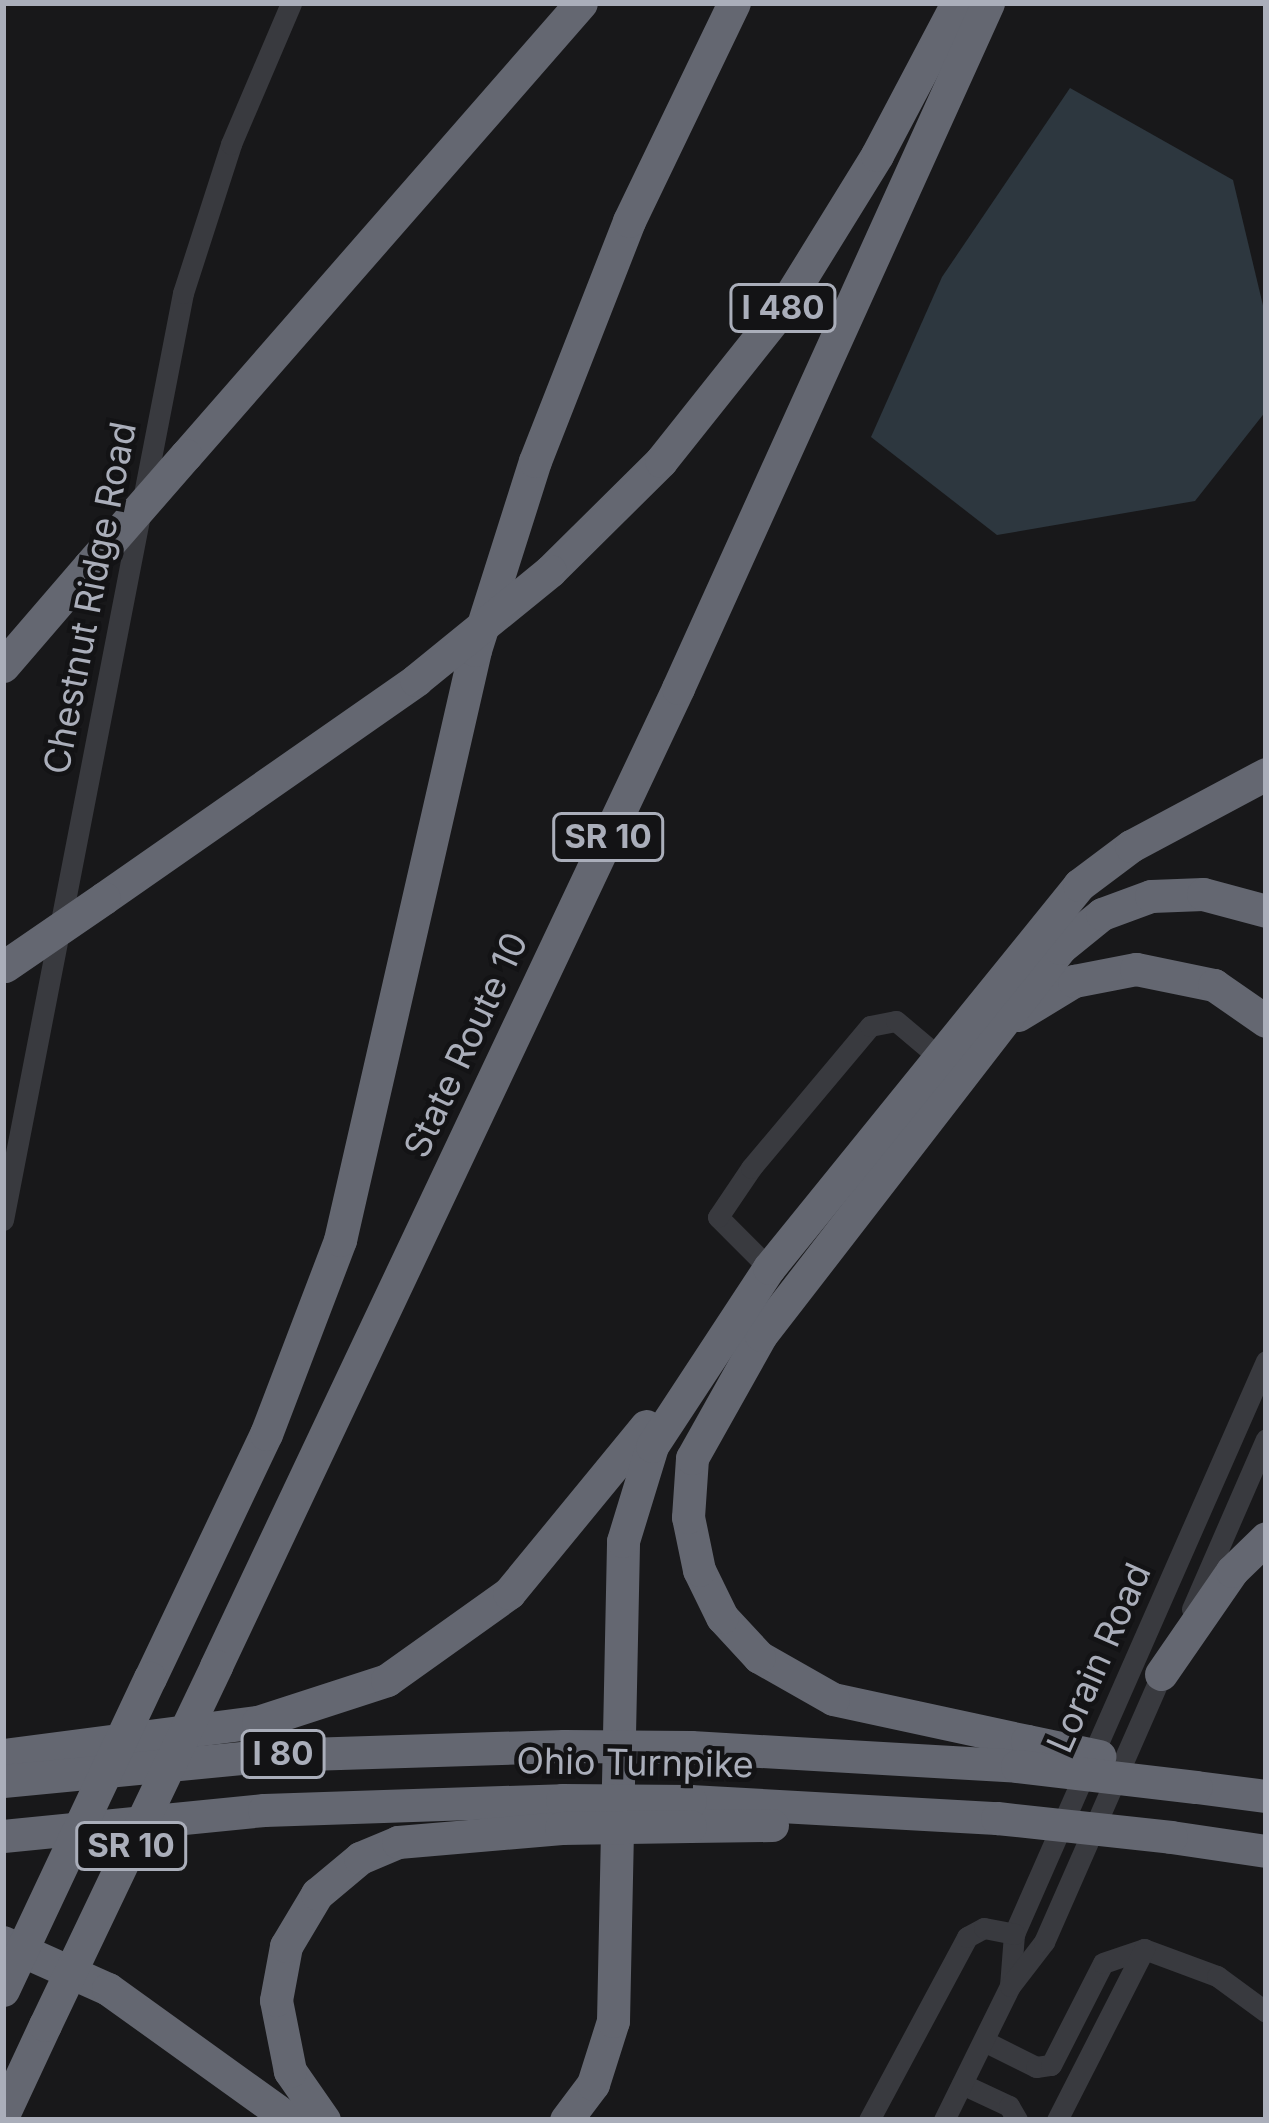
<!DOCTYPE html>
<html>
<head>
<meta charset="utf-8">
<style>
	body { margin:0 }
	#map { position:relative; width:1269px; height:2123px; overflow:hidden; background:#18181a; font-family:Inter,sans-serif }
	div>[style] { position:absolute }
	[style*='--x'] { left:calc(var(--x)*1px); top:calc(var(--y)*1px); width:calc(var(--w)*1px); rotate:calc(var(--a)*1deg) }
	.water>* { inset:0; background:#2d373f }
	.minor>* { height:21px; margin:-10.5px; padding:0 10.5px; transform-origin:10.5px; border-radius:10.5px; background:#393a3f }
	.highway>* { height:33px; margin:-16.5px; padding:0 16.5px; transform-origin:16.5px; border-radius:16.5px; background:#646771 }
	.highway-bridge>* { height:33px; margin:-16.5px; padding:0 16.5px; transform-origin:16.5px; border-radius:16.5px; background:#646771 }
	span { translate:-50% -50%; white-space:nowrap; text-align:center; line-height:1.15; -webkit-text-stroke:9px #131315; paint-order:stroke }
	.shield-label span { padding:3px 9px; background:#131315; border:3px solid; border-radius:9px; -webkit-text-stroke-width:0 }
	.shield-label { font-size:33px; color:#aaaeba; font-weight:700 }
	.street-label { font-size:36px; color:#aaaeba }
	.frame { position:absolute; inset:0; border:6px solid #aaaeba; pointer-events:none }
</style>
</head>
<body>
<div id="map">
	<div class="water">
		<div style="clip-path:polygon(1070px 88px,1233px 180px,1266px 318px,1266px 411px,1195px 501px,997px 535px,871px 437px,942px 277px)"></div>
	</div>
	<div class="minor">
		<div style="--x:3;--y:1220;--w:944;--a:-79.01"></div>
		<div style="--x:183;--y:293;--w:157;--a:-72.1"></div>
		<div style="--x:231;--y:144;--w:153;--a:-66.9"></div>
		<div style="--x:769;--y:1268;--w:72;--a:-135"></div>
		<div style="--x:718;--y:1217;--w:59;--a:-56"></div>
		<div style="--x:751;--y:1168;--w:185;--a:-50"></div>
		<div style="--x:870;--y:1026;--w:26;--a:-11"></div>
		<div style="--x:896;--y:1021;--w:57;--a:40.1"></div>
		<div style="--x:1192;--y:1609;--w:185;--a:-66.5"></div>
		<div style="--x:1010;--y:1986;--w:52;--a:-85.6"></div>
		<div style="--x:1014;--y:1934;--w:626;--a:-66.26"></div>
		<div style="--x:984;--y:2041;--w:58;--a:26.6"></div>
		<div style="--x:1036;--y:2067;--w:15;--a:-8"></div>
		<div style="--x:1051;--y:2065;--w:114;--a:-63"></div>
		<div style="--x:1103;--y:1963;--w:43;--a:-18.9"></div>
		<div style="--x:1144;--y:1949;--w:78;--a:20.3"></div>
		<div style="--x:1217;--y:1976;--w:61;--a:36.3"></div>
		<div style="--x:962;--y:2084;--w:52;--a:25.1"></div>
		<div style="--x:1009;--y:2106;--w:16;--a:60"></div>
		<div style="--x:869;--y:2120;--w:208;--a:-61.8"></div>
		<div style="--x:967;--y:1937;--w:19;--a:-28"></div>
		<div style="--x:984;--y:1928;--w:31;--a:11"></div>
		<div style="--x:944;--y:2120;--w:149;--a:-63.8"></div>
		<div style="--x:1010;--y:1986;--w:56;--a:-52.3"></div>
		<div style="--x:1044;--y:1942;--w:304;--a:-66.3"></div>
		<div style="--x:1057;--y:2120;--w:192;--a:-63"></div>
	</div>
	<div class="highway">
		<div style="--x:186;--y:455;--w:600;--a:-48.85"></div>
		<div style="--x:550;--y:571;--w:156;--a:-44.7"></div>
		<div style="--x:661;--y:461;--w:194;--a:-51.5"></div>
		<div style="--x:782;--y:309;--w:181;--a:-58.3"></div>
		<div style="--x:877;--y:155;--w:172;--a:-62.2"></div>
		<div style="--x:3;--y:666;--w:132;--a:-49.3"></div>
		<div style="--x:104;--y:898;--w:381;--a:-34.9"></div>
		<div style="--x:1018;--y:1015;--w:66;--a:-31.3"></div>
		<div style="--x:1074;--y:981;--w:63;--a:-11"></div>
		<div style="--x:1136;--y:969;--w:80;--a:11.6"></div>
		<div style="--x:1214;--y:985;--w:63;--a:34.7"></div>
		<div style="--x:216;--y:1666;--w:1082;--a:-64.71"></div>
		<div style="--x:678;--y:688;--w:752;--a:-65.65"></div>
		<div style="--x:1161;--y:1674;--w:125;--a:-55.4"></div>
		<div style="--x:1232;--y:1571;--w:47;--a:-44.1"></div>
		<div style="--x:150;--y:1678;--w:270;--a:-64.6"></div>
		<div style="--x:266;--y:1434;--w:208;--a:-69.1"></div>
		<div style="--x:340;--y:1240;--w:605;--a:-77.11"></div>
		<div style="--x:475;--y:650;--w:198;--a:-72.4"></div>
		<div style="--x:535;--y:461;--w:258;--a:-68.6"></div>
		<div style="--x:629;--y:221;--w:242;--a:-64.3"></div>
		<div style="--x:1027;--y:1741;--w:198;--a:-167.8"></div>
		<div style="--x:833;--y:1699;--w:85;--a:-150.4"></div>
		<div style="--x:759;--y:1657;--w:54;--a:-132.8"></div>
		<div style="--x:722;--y:1617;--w:52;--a:-116.1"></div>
		<div style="--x:699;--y:1570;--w:54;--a:-101.7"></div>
		<div style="--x:688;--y:1517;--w:59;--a:-86.1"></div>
		<div style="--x:692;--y:1458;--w:141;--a:-60.7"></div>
		<div style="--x:761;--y:1335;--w:489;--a:-52.3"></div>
		<div style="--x:1060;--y:948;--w:54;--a:-39"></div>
		<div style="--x:1102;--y:914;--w:52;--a:-20.2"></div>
		<div style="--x:1151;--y:896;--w:52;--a:-2.2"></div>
		<div style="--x:1203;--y:894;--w:65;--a:15.1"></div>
		<div style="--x:691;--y:1747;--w:327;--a:3.3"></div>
		<div style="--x:3;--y:1755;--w:257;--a:-7.4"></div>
		<div style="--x:258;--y:1722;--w:136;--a:-18"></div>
		<div style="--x:387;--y:1680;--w:150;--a:-35.5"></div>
		<div style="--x:509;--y:1593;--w:216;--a:-50.6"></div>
		<div style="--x:3;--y:1781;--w:273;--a:-5.5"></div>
		<div style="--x:275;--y:1755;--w:289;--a:-1.8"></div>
		<div style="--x:1196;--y:1787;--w:71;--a:7.3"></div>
		<div style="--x:690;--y:1801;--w:307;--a:3.2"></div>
		<div style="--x:690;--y:1826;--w:82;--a:-0.7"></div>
		<div style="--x:3;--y:1836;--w:262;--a:-5.7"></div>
		<div style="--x:264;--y:1810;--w:298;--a:-1.9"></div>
		<div style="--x:1171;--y:1837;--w:96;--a:8.4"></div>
		<div style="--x:3;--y:1942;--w:115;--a:24.1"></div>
		<div style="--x:108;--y:1989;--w:224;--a:35.7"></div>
		<div style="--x:3;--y:2115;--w:99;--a:-65"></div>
		<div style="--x:324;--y:2120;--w:60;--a:-124.8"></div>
		<div style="--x:290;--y:2071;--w:72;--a:-101.2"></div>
		<div style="--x:276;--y:2000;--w:55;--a:-79.5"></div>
		<div style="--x:286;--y:1946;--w:61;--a:-59.2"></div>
		<div style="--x:317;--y:1894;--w:56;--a:-39.9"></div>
		<div style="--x:360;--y:1858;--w:41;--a:-22.8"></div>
		<div style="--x:398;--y:1842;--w:164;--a:-4.9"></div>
		<div style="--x:566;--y:2120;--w:45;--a:-53.1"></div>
		<div style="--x:593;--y:2084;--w:66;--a:-72.4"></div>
		<div style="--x:613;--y:2021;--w:480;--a:-88.8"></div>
		<div style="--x:623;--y:1541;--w:99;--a:-73"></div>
		<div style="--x:652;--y:1446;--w:213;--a:-56.7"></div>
		<div style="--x:769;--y:1268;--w:493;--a:-51"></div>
		<div style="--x:1079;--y:885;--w:65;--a:-36.9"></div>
		<div style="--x:1131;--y:846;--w:153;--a:-28.1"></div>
	</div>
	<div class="highway-bridge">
		<div style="--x:89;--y:566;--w:147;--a:-48.9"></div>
		<div style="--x:416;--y:680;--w:173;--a:-39.1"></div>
		<div style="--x:5;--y:966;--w:120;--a:-34.5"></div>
		<div style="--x:1027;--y:1741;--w:74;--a:11.8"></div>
		<div style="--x:564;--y:1746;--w:127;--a:0.5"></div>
		<div style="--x:1017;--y:1766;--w:180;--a:6.7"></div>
		<div style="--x:562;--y:1800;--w:128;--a:0.4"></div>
		<div style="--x:997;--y:1818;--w:175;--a:6.2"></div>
		<div style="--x:561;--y:1828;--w:129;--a:-0.9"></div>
		<div style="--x:3;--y:1990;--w:345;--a:-64.8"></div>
		<div style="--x:45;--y:2025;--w:398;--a:-64.5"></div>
	</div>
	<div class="shield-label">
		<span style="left:783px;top:308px">I 480</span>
		<span style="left:608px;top:837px">SR 10</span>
		<span style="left:283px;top:1754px">I 80</span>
		<span style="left:131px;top:1846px">SR 10</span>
	</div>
	<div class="street-label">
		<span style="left:90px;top:598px;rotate:-79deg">Chestnut Ridge Road</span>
		<span style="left:466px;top:1045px;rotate:-65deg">State Route 10</span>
		<span style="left:1099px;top:1658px;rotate:-66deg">Lorain Road</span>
		<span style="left:635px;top:1763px;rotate:1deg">Ohio Turnpike</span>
	</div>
	<div class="frame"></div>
</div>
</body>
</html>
